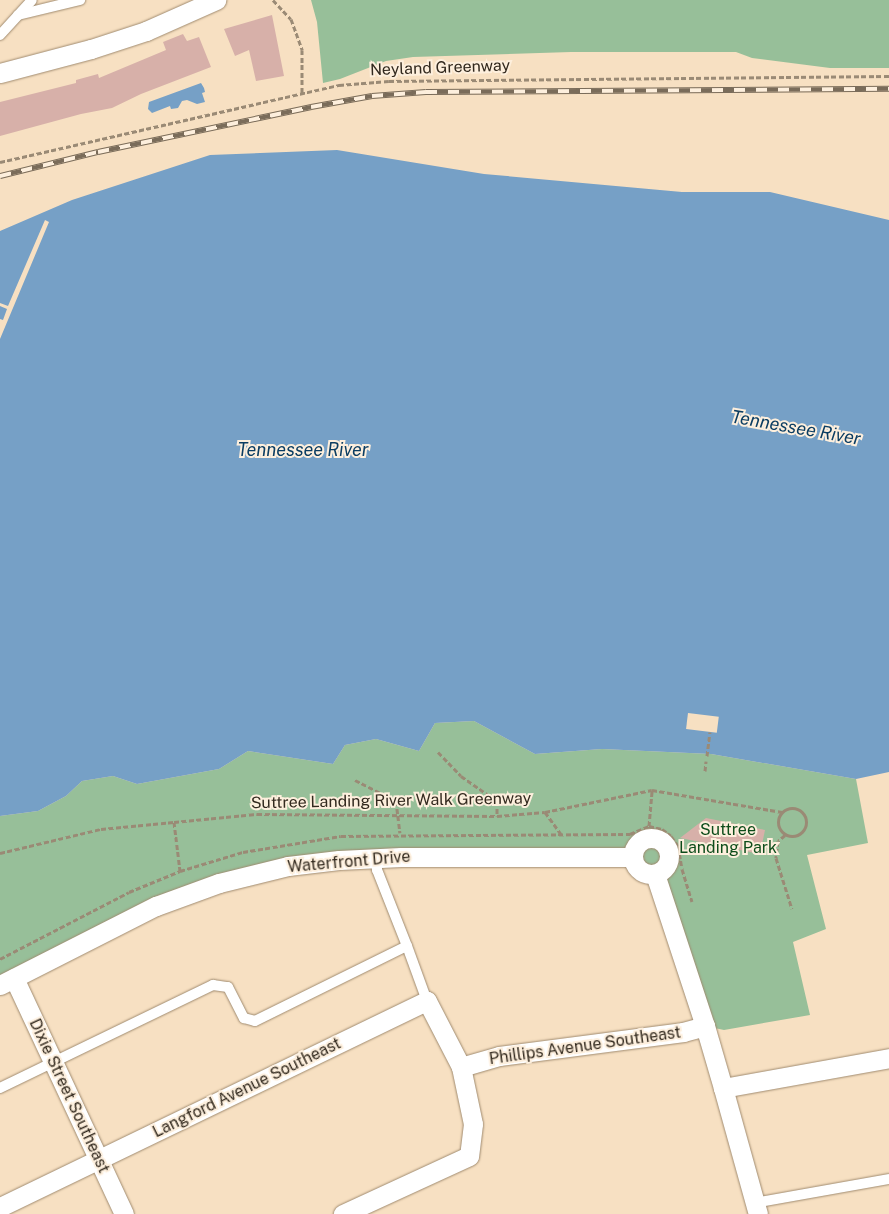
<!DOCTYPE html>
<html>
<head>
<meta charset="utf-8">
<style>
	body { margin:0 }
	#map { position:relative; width:889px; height:1214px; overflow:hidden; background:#f7e0c2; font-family:"Public Sans",sans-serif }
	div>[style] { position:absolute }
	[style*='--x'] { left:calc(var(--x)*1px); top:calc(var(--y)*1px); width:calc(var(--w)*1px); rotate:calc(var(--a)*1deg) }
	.green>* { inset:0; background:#97bf99 }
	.water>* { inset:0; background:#76a0c6 }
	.pier>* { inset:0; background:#f7e0c2; transform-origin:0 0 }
	.building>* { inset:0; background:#d7b0a9 }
	.path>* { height:3px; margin-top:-1.5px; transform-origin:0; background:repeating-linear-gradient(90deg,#9a8a75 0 5px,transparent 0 7.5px) }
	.path>.ring { margin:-1.5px; padding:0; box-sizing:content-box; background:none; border:3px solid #9a8a75; border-radius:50% }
	.roads { filter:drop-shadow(0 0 1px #a08b70) drop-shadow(0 0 1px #a08b70) }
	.service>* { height:10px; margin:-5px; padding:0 5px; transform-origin:5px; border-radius:5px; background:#fff }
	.minor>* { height:19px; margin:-9.5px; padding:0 9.5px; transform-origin:9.5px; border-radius:9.5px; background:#fff }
	.minor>.ring { margin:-9.5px; padding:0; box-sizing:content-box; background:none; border:19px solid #fff; border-radius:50% }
	.rail>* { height:5.5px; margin-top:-2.75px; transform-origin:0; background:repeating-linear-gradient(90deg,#fdefdd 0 11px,#7a6c5a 0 22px); box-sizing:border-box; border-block:1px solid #7a6c5a }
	span { translate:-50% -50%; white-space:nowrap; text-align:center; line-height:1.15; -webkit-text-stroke:4px #fdefdd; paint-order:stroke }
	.street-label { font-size:16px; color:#32291e }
	.park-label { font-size:16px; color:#0d4c1a }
	.water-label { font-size:18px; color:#0b3d62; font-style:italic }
</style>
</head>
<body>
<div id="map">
	<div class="green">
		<div style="clip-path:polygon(311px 0,889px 0,889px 68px,830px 68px,752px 58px,736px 52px,571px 52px,413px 57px,386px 61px,340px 79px,323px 83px,317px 22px)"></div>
		<div style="clip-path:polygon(474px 721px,535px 754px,602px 749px,711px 754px,856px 779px,868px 843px,807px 855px,826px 929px,793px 942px,810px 1015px,724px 1030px,705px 1026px,649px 874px,638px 868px,634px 863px,401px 857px,219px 883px,0 985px,0 816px,38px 811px,66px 796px,82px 781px,113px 776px,137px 784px,219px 769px,248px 751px,333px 764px,345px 745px,376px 739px,419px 751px,435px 723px)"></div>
	</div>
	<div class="water">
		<div style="clip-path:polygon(201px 83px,204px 88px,205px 92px,202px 93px,205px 102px,197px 104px,187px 100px,182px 101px,178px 108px,171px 109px,170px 106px,152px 113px,148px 109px,149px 102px)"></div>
		<div style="clip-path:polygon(337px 150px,484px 174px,682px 192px,770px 192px,889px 220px,889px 772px,856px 779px,711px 754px,602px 749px,535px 754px,474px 721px,435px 723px,419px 751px,376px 739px,345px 745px,333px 764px,248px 751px,219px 769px,137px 784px,113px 776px,82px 781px,66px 796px,38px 811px,0 816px,0 231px,72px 200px,210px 155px)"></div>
	</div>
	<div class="pier">
		<div style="clip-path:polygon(45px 220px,49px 222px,0 339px,0 319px,3px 320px,7px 309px,0 306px,0 303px,8px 306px)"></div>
		<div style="left:688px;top:713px;width:31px;height:16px;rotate:7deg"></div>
	</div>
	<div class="building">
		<div style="clip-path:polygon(272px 15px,284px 76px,256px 81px,249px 50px,235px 56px,224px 29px)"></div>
		<div style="clip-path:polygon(183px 34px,187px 41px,199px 37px,211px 67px,141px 94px,112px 108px,81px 114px,0 136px,0 102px,76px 83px,76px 80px,98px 74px,99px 78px,166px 50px,163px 42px)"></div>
		<div style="clip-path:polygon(706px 818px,765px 830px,760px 854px,680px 838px)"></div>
	</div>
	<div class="path">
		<div style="--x:273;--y:0;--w:26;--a:47"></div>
		<div style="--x:291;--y:19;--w:33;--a:70"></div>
		<div style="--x:302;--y:50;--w:43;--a:90"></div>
		<div style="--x:0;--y:162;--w:348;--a:-12.8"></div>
		<div style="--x:339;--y:85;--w:50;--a:-4.6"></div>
		<div style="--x:389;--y:81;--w:500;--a:-0.57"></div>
		<div style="--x:438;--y:752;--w:33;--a:46"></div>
		<div style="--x:461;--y:776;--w:44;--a:34.8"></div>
		<div style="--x:497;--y:801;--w:15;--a:90"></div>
		<div style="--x:707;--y:756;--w:24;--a:-83"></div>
		<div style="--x:705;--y:771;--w:10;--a:-84"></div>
		<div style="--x:355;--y:780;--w:46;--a:27.1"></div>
		<div style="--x:396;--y:801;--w:32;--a:83"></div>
		<div class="ring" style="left:778px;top:808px;width:25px;height:25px"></div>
		<div style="--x:545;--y:812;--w:27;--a:54"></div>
		<div style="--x:174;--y:822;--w:49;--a:83"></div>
		<div style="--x:649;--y:826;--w:36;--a:-85"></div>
		<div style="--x:785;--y:835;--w:9;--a:139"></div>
		<div style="--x:778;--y:841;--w:17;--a:97"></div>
		<div style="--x:776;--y:858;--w:53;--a:72.6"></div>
		<div style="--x:0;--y:853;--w:104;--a:-13.4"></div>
		<div style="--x:101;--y:829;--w:73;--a:-5.5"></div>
		<div style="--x:174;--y:822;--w:83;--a:-5.5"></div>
		<div style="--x:257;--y:814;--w:240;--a:0.5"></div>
		<div style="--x:497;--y:816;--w:48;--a:-4.8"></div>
		<div style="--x:545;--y:812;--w:109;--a:-11.6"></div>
		<div style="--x:652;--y:790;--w:132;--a:9.6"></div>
		<div style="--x:0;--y:959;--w:145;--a:-27.4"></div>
		<div style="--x:129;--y:892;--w:55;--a:-22.4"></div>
		<div style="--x:180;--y:871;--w:66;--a:-16.8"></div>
		<div style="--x:243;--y:852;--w:99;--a:-9.3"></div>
		<div style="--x:341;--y:836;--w:289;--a:-0.4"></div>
		<div style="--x:630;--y:834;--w:21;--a:-23"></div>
		<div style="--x:649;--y:826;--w:13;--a:13"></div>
		<div style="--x:662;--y:829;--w:11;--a:38"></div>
		<div style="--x:671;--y:836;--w:12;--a:55"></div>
		<div style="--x:678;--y:846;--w:23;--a:80"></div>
		<div style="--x:682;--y:869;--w:34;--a:73"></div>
	</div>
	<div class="roads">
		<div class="service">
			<div style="--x:18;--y:15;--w:64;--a:-13.6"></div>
			<div style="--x:0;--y:35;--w:47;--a:-47.6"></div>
			<div style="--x:407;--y:946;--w:59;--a:70"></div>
			<div style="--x:0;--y:1088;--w:237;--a:-25.8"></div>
			<div style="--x:213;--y:985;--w:15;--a:8"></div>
			<div style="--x:228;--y:987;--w:35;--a:63"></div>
			<div style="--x:244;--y:1018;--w:11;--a:15"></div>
			<div style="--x:255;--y:1021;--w:169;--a:-26.3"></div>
			<div style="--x:407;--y:946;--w:82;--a:-111.5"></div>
			<div style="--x:377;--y:870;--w:12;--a:-95"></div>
			<div style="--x:754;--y:1203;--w:137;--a:-10.1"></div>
		</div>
		<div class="minor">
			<div style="--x:0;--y:73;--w:94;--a:-14.8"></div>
			<div style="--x:91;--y:49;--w:58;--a:-18.1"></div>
			<div style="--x:146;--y:31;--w:77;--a:-23.9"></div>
			<div class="ring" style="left:633px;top:838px;width:17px;height:17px"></div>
			<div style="--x:655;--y:874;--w:160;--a:71.8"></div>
			<div style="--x:14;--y:978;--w:260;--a:65"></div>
			<div style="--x:0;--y:985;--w:175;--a:-26.9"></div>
			<div style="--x:156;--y:906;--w:67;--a:-20.1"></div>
			<div style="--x:219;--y:883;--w:71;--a:-13.8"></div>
			<div style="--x:288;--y:866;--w:51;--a:-6.7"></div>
			<div style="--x:339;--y:860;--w:62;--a:-2.8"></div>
			<div style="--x:401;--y:857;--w:232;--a:0"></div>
			<div style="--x:461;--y:1067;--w:40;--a:-16"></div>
			<div style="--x:499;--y:1056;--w:186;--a:-7.4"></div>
			<div style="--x:683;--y:1032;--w:23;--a:-15"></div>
			<div style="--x:705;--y:1026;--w:65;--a:73.8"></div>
			<div style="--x:723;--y:1088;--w:169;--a:-10.2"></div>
			<div style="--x:723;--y:1088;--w:131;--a:74.5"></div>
			<div style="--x:0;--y:1207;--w:474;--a:-25.8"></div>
			<div style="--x:427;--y:1001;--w:74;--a:62.7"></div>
			<div style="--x:461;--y:1067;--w:58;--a:78.1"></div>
			<div style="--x:473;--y:1124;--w:32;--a:97"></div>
			<div style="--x:469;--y:1156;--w:139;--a:155.3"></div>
		</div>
	</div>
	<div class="rail">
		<div style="--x:0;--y:176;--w:101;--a:-13.8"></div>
		<div style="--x:98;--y:152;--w:218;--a:-11.9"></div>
		<div style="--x:311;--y:107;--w:62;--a:-10.2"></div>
		<div style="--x:372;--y:96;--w:54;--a:-4.2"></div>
		<div style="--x:426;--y:92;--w:463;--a:-0.4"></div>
	</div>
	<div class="street-label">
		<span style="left:440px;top:68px;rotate:-2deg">Neyland Greenway</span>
		<span style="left:391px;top:801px;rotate:-1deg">Suttree Landing River Walk Greenway</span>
		<span style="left:349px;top:862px;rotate:-5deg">Waterfront Drive</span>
		<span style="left:585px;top:1046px;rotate:-8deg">Phillips Avenue Southeast</span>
		<span style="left:247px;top:1088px;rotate:-26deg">Langford Avenue Southeast</span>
		<span style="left:69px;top:1096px;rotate:65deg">Dixie Street Southeast</span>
	</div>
	<div class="park-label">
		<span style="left:728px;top:839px">Suttree<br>Landing Park</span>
	</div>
	<div class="water-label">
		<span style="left:796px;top:428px;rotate:10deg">Tennessee River</span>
		<span style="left:303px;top:450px">Tennessee River</span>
	</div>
</div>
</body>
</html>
